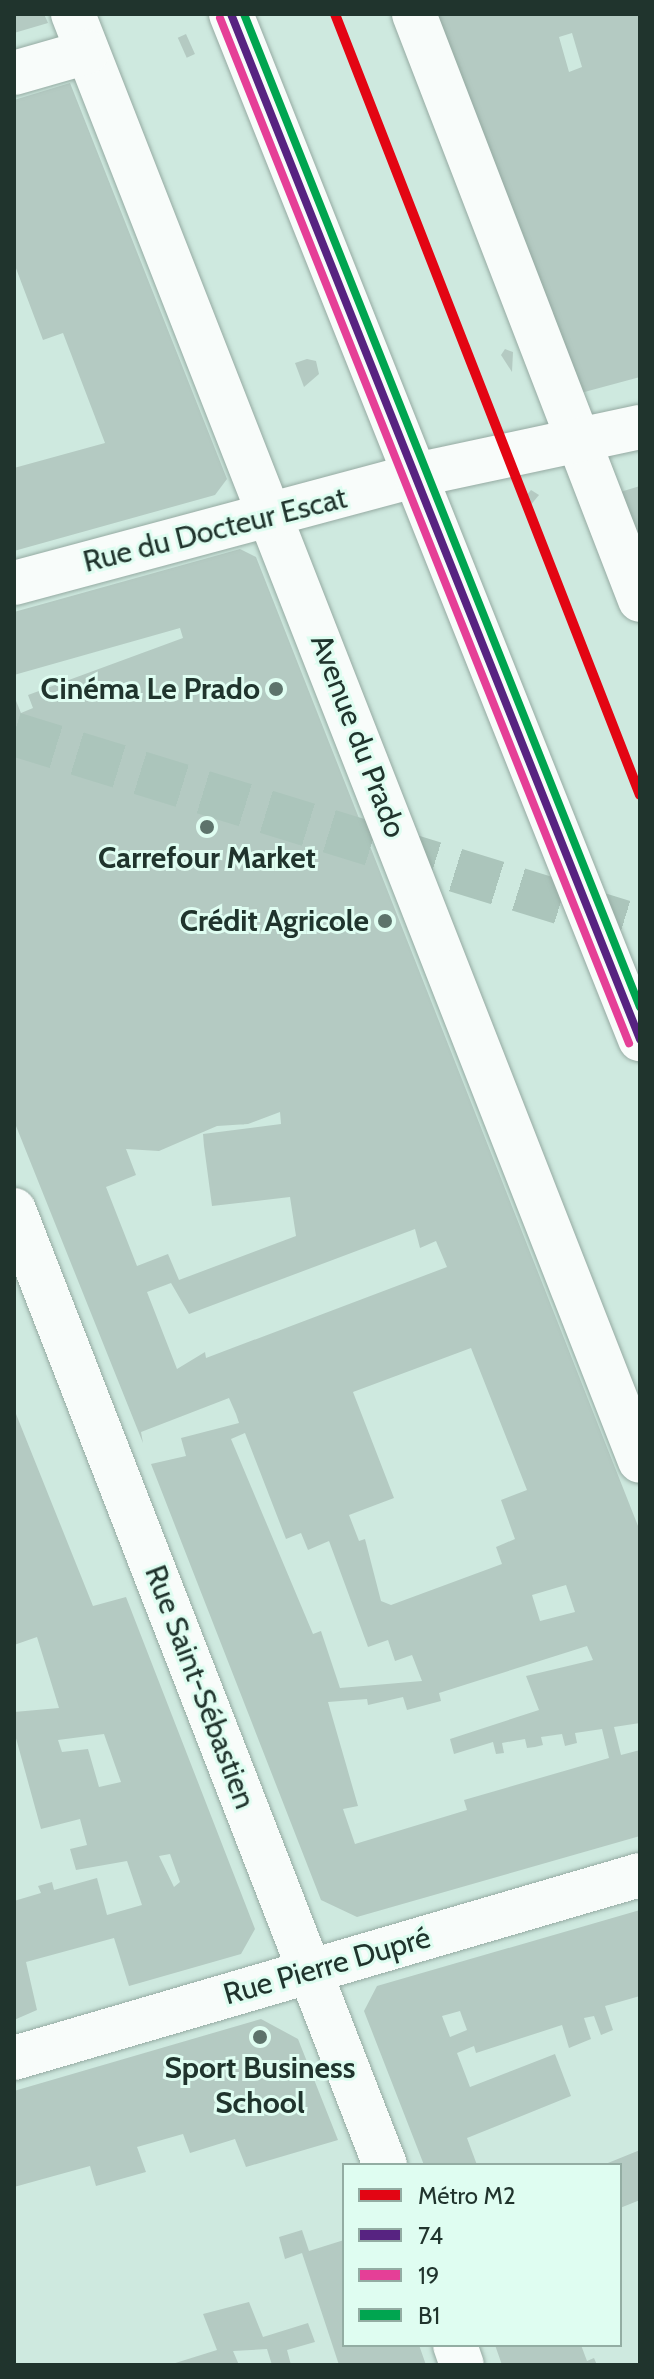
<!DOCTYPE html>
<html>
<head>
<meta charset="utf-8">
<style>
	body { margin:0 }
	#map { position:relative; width:654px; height:2379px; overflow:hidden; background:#cee9df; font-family:Cabin,sans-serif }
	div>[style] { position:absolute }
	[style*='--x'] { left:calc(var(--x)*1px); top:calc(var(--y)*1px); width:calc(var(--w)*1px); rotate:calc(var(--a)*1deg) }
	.building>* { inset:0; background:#b4cac2; transform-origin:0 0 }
	.trunk-tunnel>* { height:44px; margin-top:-22px; transform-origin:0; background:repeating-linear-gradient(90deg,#abc5bb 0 44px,transparent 0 66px) }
	.roads { filter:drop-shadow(0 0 2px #95aaa2) drop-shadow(0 0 2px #95aaa2) }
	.minor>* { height:44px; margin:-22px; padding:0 22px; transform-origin:22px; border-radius:22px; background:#f8fcfa }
	.secondary>* { height:44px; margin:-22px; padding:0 22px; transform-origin:22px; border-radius:22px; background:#f8fcfa }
	.bus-1>* { height:8px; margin:-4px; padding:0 4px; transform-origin:4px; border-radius:4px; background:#572381 }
	.bus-2>* { height:8px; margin:-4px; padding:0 4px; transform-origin:4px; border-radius:4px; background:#e53f97 }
	.bus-3>* { height:8px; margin:-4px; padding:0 4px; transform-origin:4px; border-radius:4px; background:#00a550 }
	.metro-1>* { height:10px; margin:-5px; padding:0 5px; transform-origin:5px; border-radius:5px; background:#e30513 }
	.dots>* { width:22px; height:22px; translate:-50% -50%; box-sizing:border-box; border:4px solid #dffdf1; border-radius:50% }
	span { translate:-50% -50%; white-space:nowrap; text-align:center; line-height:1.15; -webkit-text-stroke:6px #dffdf1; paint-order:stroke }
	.street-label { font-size:30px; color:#20342d }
	.poi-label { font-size:30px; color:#20342d; font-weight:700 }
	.right { translate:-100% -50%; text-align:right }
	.frame { position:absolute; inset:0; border:16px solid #20342d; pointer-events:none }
	.legend { position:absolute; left:342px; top:2163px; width:280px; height:184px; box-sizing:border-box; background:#dffdf1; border:2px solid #93ada3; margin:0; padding:10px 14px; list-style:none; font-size:24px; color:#20342d }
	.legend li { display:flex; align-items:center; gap:16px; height:40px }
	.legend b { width:40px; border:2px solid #93ada3 }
</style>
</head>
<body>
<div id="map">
	<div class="building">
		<div style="clip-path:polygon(14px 14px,44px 14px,48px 23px,14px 33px)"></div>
		<div style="clip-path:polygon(evenodd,428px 14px,640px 14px,640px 377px,577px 394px,428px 14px,572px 33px,582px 67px,569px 72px,559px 37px,572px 33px)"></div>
		<div style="left:186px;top:34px;width:22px;height:9px;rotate:66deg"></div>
		<div style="clip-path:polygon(70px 83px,227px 479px,215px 495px,14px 551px,14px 468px,105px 443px,63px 333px,43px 340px,14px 263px,14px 100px)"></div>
		<div style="clip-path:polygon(505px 349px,513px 352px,512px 372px,501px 355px)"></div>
		<div style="clip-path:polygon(307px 359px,316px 361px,319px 374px,304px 387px,295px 363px)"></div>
		<div style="clip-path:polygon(640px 486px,640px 552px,617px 493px)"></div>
		<div style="clip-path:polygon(531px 490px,539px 495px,529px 507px,521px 502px)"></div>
		<div style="clip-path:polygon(evenodd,240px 549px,256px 557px,640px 1531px,640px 1723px,614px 1727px,621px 1755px,640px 1750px,640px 1836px,357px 1917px,321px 1900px,151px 1464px,186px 1456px,181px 1438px,239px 1423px,236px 1414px,229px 1398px,141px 1432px,143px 1443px,14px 1121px,14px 696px,21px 713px,33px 708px,28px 695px,183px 638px,180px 628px,14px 675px,14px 612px,240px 549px,280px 1112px,281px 1124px,203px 1134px,204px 1146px,212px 1206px,290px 1197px,296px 1236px,179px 1280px,168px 1254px,137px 1266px,106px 1187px,136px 1175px,126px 1149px,159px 1151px,217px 1126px,248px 1124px,280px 1112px,240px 549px,415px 1229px,420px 1248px,436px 1241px,447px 1267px,206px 1358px,205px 1352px,177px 1369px,147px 1292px,171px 1283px,189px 1314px,415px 1229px,240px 549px,471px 1348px,527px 1490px,501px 1500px,515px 1539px,496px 1547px,502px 1564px,391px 1605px,381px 1601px,365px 1539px,359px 1541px,349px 1515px,394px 1498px,353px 1392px,471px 1348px,240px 549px,245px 1433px,286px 1539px,301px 1533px,308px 1550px,329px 1541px,368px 1647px,388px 1640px,395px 1661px,412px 1655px,422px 1681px,340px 1688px,321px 1631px,313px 1634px,231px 1439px,245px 1433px,240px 549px,566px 1585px,575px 1612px,540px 1621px,532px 1595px,566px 1585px,240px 549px,587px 1646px,593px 1660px,526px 1676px,539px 1710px,450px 1739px,454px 1754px,493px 1742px,496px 1754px,504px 1753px,502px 1743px,525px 1739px,527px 1748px,535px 1747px,543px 1745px,541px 1737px,562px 1734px,565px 1746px,577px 1743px,575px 1733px,602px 1729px,609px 1758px,464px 1800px,467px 1810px,355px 1844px,343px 1809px,358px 1806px,328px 1702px,367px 1699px,368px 1705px,403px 1697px,407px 1710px,441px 1701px,439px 1693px,587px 1646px)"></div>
		<div style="clip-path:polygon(evenodd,14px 1409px,93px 1606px,126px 1597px,255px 1929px,241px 1954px,129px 1986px,114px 1938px,26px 1962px,37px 2010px,14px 2020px,14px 1901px,41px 1893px,38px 1886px,52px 1882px,54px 1890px,97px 1878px,107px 1915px,142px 1905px,127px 1861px,76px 1870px,70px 1849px,87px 1845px,80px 1819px,41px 1829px,14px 1731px,14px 1712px,59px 1708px,37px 1637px,14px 1645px,14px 1409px,104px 1734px,121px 1782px,99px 1787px,88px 1749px,62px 1752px,58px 1740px,104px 1734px,14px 1409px,170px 1854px,180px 1882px,174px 1887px,159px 1856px,170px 1854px)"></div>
		<div style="clip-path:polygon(evenodd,640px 1910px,640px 1996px,605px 2006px,613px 2030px,601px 2035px,594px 2016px,584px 2018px,591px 2039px,569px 2048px,562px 2025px,476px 2053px,474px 2046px,457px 2053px,470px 2087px,555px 2054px,571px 2096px,467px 2138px,477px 2165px,424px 2165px,364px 2011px,377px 1986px,640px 1910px,460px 2011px,467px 2030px,450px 2037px,442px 2016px,460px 2011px)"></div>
		<div style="clip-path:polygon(261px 2019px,298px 2039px,338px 2140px,246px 2167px,235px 2139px,190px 2153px,183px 2134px,137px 2147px,146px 2172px,96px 2186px,90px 2166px,14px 2187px,14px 2091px)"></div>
		<div style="clip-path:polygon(640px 2150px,640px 2200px,620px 2208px,620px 2165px,603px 2165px)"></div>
		<div style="clip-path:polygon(302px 2230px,309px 2251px,344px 2240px,344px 2345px,419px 2345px,426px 2365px,339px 2365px,302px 2253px,285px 2259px,279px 2237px)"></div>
		<div style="clip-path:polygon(249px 2302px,263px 2337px,308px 2323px,315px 2342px,287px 2350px,291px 2365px,272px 2365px,267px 2349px,233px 2351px,239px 2365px,169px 2365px,217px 2350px,203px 2314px)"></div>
		<div style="clip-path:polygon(495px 2345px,581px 2345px,587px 2361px,594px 2358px,597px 2365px,502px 2365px)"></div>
	</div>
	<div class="trunk-tunnel">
		<div style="--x:14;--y:734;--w:655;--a:17.13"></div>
	</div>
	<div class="roads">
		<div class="minor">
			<div style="--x:73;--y:14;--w:1554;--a:68.6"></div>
			<div style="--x:414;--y:14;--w:628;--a:68.91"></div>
			<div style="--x:14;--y:73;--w:76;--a:-16"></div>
			<div style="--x:14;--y:1210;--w:1025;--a:68.77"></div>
			<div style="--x:14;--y:2058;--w:652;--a:-16.3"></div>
			<div style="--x:455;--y:2345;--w:21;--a:71"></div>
		</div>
		<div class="secondary">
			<div style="--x:231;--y:14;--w:1104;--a:68.25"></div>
			<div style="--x:14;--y:583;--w:416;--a:-15"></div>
			<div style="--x:416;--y:475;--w:229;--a:-12.1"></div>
		</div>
	</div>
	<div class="bus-1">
		<div style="--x:231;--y:14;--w:1104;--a:68.25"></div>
	</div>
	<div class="bus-2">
		<div style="--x:220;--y:18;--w:1104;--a:68.25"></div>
	</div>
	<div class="bus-3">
		<div style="--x:244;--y:14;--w:1069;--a:68.26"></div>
	</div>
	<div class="metro-1">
		<div style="--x:335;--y:14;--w:838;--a:68.67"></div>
	</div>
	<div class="dots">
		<div style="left:276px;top:689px;background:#5d736b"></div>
		<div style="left:207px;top:827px;background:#5d736b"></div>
		<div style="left:385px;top:921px;background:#5d736b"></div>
		<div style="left:260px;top:2037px;background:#5d736b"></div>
	</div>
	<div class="street-label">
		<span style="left:215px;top:530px;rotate:-14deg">Rue du Docteur Escat</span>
		<span style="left:358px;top:736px;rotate:69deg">Avenue du Prado</span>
		<span style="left:200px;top:1687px;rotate:69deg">Rue Saint-Sébastien</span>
		<span style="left:327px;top:1966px;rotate:-16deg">Rue Pierre Dupré</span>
	</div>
	<div class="poi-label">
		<span class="right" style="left:260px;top:689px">Cinéma Le Prado</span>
		<span style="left:207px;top:858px">Carrefour Market</span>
		<span class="right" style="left:369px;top:921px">Crédit Agricole</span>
		<span style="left:260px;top:2085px">Sport Business<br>School</span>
	</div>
	<div class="frame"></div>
	<ul class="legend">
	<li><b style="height:10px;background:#e30513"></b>Métro M2</li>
	<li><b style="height:10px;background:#572381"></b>74</li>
	<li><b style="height:10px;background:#e53f97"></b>19</li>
	<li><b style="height:10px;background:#00a550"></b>B1</li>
	</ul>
</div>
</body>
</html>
